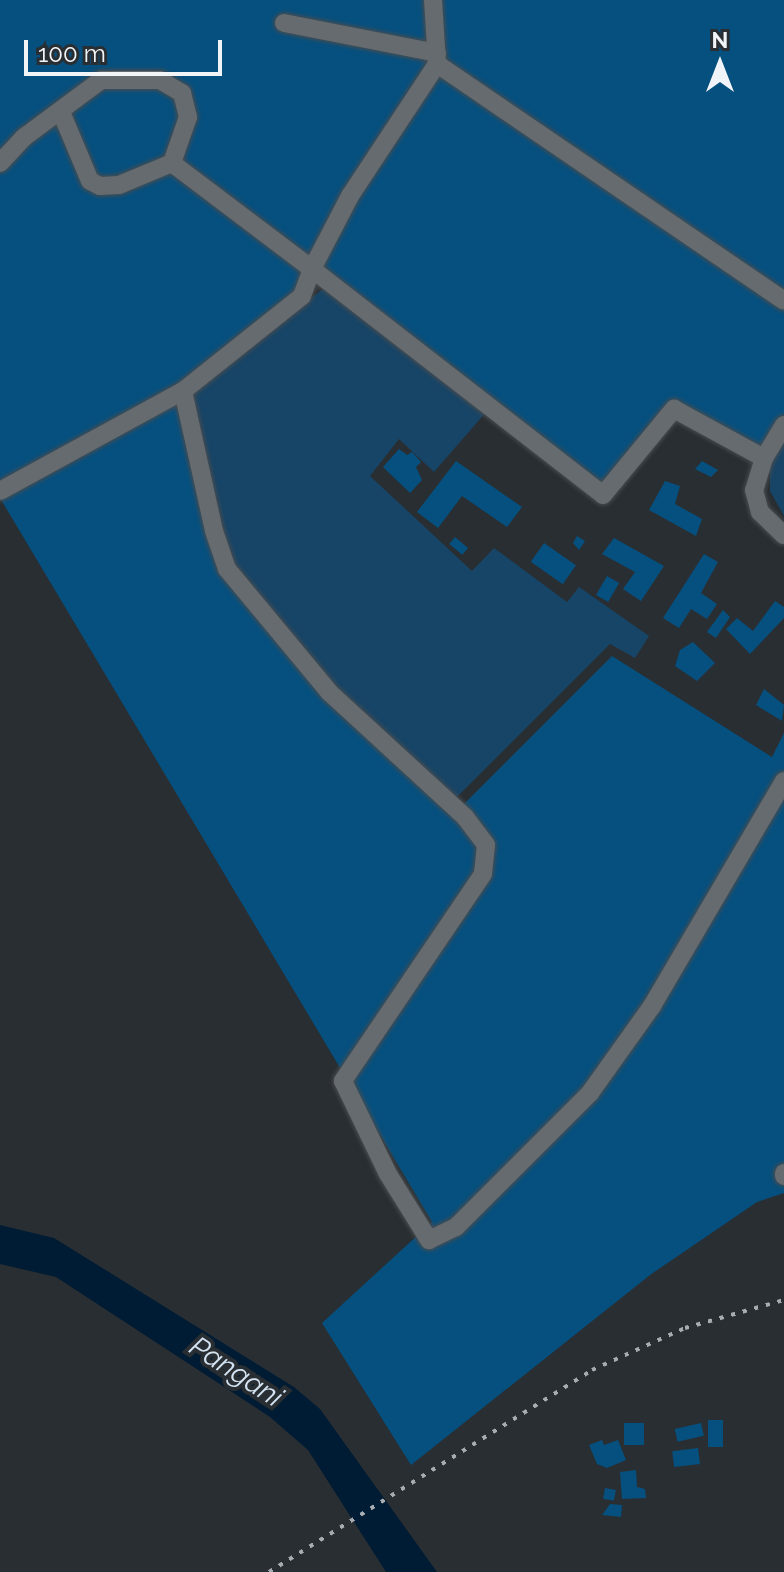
<!DOCTYPE html>
<html>
<head>
<meta charset="utf-8">
<style>
	body { margin:0 }
	#map { position:relative; width:784px; height:1572px; overflow:hidden; background:#292e32; font-family:Raleway,sans-serif }
	div>[style] { position:absolute }
	[style*='--x'] { left:calc(var(--x)*1px); top:calc(var(--y)*1px); width:calc(var(--w)*1px); rotate:calc(var(--a)*1deg) }
	.green>* { inset:0; background:#174567 }
	.water>* { inset:0; background:#001c34 }
	.building>* { inset:0; background:#06507f; transform-origin:0 0 }
	.roads { filter:drop-shadow(0 0 2px #484c4f) drop-shadow(0 0 2px #484c4f) }
	.minor>* { height:18px; margin:-9px; padding:0 9px; transform-origin:9px; border-radius:9px; background:#656b6f }
	.rail>* { height:4px; margin-top:-2px; transform-origin:0; background:repeating-linear-gradient(90deg,#a8acb0 0 4px,transparent 0 12px) }
	span { translate:-50% -50%; white-space:nowrap; text-align:center; line-height:1.15; -webkit-text-stroke:8px #292e32; paint-order:stroke }
	.water-label { font-size:28px; color:#d4e4f3; font-style:italic }
	.north { position:absolute; left:680px; top:24px; width:80px; height:80px; -webkit-text-stroke:6px #292e32; paint-order:stroke; rotate:0deg; font-size:22px; font-weight:700; line-height:32px; text-align:center; color:#f2f5f8 }
	.north::after { content:''; display:block; margin:auto; width:28px; height:36px; background:#f2f5f8; clip-path:polygon(50% 0,100% 100%,50% 72%,0 100%) }
	.scale { position:absolute; left:24px; top:40px; width:198px; height:36px; box-sizing:border-box; border:4px solid #f2f5f8; border-top:0; padding-left:10px; font-size:24px; line-height:28px; white-space:nowrap; color:#f2f5f8; -webkit-text-stroke:6px #292e32; paint-order:stroke }
</style>
</head>
<body>
<div id="map">
	<div class="green">
		<div style="clip-path:polygon(328px 285px,487px 411px,434px 472px,399px 439px,370px 476px,472px 571px,494px 548px,567px 602px,579px 587px,649px 636px,635px 658px,610px 644px,454px 800px,333px 688px,232px 566px,218px 529px,191px 391px)"></div>
		<div style="clip-path:polygon(784px 437px,784px 516px,770px 491px,770px 460px)"></div>
	</div>
	<div class="water">
		<div style="clip-path:polygon(0 1225px,54px 1238px,294px 1387px,320px 1409px,437px 1572px,386px 1572px,308px 1450px,270px 1417px,56px 1277px,0 1264px)"></div>
	</div>
	<div class="building">
		<div style="clip-path:polygon(0 0,784px 0,784px 414px,762px 451px,673px 403px,602px 489px,319px 267px,298px 293px,180px 387px,223px 571px,454px 814px,612px 656px,772px 757px,784px 733px,784px 1193px,757px 1202px,650px 1275px,411px 1465px,322px 1323px,432px 1222px,0 498px)"></div>
		<div style="clip-path:polygon(399px 449px,407px 455px,412px 452px,421px 462px,416px 467px,422px 480px,410px 493px,383px 467px)"></div>
		<div style="clip-path:polygon(456px 461px,522px 507px,507px 527px,462px 496px,438px 528px,417px 512px)"></div>
		<div style="clip-path:polygon(702px 461px,718px 470px,711px 477px,695px 469px)"></div>
		<div style="clip-path:polygon(665px 481px,680px 486px,675px 504px,702px 519px,696px 536px,649px 510px)"></div>
		<div style="clip-path:polygon(577px 536px,585px 541px,579px 550px,573px 543px)"></div>
		<div style="left:455px;top:537px;width:17px;height:9px;rotate:40deg"></div>
		<div style="clip-path:polygon(614px 538px,664px 566px,641px 601px,623px 589px,635px 572px,602px 554px)"></div>
		<div style="left:544px;top:543px;width:39px;height:23px;rotate:35deg"></div>
		<div style="clip-path:polygon(704px 554px,718px 562px,701px 593px,717px 604px,707px 619px,691px 609px,679px 628px,663px 618px)"></div>
		<div style="left:607px;top:576px;width:14px;height:22px;rotate:30deg"></div>
		<div style="clip-path:polygon(775px 601px,784px 607px,784px 618px,750px 654px,726px 629px,737px 618px,753px 631px)"></div>
		<div style="clip-path:polygon(723px 610px,730px 617px,716px 638px,707px 632px)"></div>
		<div style="clip-path:polygon(693px 642px,715px 663px,697px 681px,675px 666px,680px 650px)"></div>
		<div style="clip-path:polygon(764px 689px,784px 705px,782px 721px,756px 705px)"></div>
		<div style="left:708px;top:1420px;width:15px;height:27px"></div>
		<div style="left:624px;top:1423px;width:20px;height:22px"></div>
		<div style="left:701px;top:1423px;width:13px;height:27px;rotate:77deg"></div>
		<div style="clip-path:polygon(602px 1440px,604px 1445px,618px 1440px,626px 1460px,607px 1468px,597px 1464px,589px 1445px)"></div>
		<div style="left:698px;top:1448px;width:16px;height:26px;rotate:83deg"></div>
		<div style="clip-path:polygon(636px 1470px,637px 1487px,645px 1489px,646px 1498px,622px 1499px,620px 1472px)"></div>
		<div style="left:605px;top:1488px;width:11px;height:11px;rotate:10deg"></div>
		<div style="clip-path:polygon(610px 1504px,622px 1505px,621px 1517px,602px 1515px)"></div>
	</div>
	<div class="roads">
		<div class="minor">
			<div style="--x:433;--y:0;--w:64;--a:86.4"></div>
			<div style="--x:437;--y:64;--w:158;--a:123.4"></div>
			<div style="--x:350;--y:196;--w:82;--a:117.5"></div>
			<div style="--x:312;--y:269;--w:368;--a:37.8"></div>
			<div style="--x:603;--y:495;--w:112;--a:-50.5"></div>
			<div style="--x:674;--y:409;--w:102;--a:28.6"></div>
			<div style="--x:284;--y:23;--w:156;--a:11.1"></div>
			<div style="--x:437;--y:64;--w:420;--a:34.3"></div>
			<div style="--x:0;--y:163;--w:34;--a:-47"></div>
			<div style="--x:23;--y:138;--w:97;--a:-36.6"></div>
			<div style="--x:101;--y:80;--w:59;--a:0"></div>
			<div style="--x:160;--y:80;--w:26;--a:31"></div>
			<div style="--x:182;--y:93;--w:25;--a:76"></div>
			<div style="--x:188;--y:117;--w:49;--a:109.2"></div>
			<div style="--x:172;--y:163;--w:57;--a:157.5"></div>
			<div style="--x:119;--y:185;--w:19;--a:177"></div>
			<div style="--x:100;--y:186;--w:11;--a:-153"></div>
			<div style="--x:90;--y:181;--w:75;--a:-112.8"></div>
			<div style="--x:183;--y:391;--w:143;--a:77.5"></div>
			<div style="--x:214;--y:531;--w:40;--a:71.1"></div>
			<div style="--x:227;--y:569;--w:160;--a:50.3"></div>
			<div style="--x:329;--y:692;--w:185;--a:42.6"></div>
			<div style="--x:465;--y:817;--w:35;--a:53"></div>
			<div style="--x:486;--y:845;--w:29;--a:96"></div>
			<div style="--x:483;--y:874;--w:250;--a:124.1"></div>
			<div style="--x:343;--y:1081;--w:103;--a:64.2"></div>
			<div style="--x:388;--y:1174;--w:78;--a:58.2"></div>
			<div style="--x:429;--y:1240;--w:30;--a:-26"></div>
			<div style="--x:456;--y:1227;--w:190;--a:-45"></div>
			<div style="--x:590;--y:1093;--w:107;--a:-54.5"></div>
			<div style="--x:652;--y:1006;--w:261;--a:-59.6"></div>
			<div style="--x:784;--y:425;--w:39;--a:121"></div>
			<div style="--x:764;--y:458;--w:34;--a:107"></div>
			<div style="--x:754;--y:490;--w:23;--a:75"></div>
			<div style="--x:760;--y:512;--w:33;--a:44"></div>
			<div style="--x:0;--y:491;--w:209;--a:-28.7"></div>
			<div style="--x:183;--y:391;--w:152;--a:-38.6"></div>
			<div style="--x:302;--y:296;--w:29;--a:-70"></div>
			<div style="--x:312;--y:269;--w:176;--a:-142.9"></div>
			<div style="--x:784;--y:1173;--w:3;--a:90"></div>
		</div>
	</div>
	<div class="rail">
		<div style="--x:269;--y:1572;--w:381;--a:-32"></div>
		<div style="--x:592;--y:1370;--w:102;--a:-24.3"></div>
		<div style="--x:685;--y:1328;--w:103;--a:-15.8"></div>
	</div>
	<div class="water-label">
		<span style="left:236px;top:1372px;rotate:33deg">Pangani</span>
	</div>
	<div class="north">N</div>
	<div class="scale">100 m</div>
</div>
</body>
</html>
